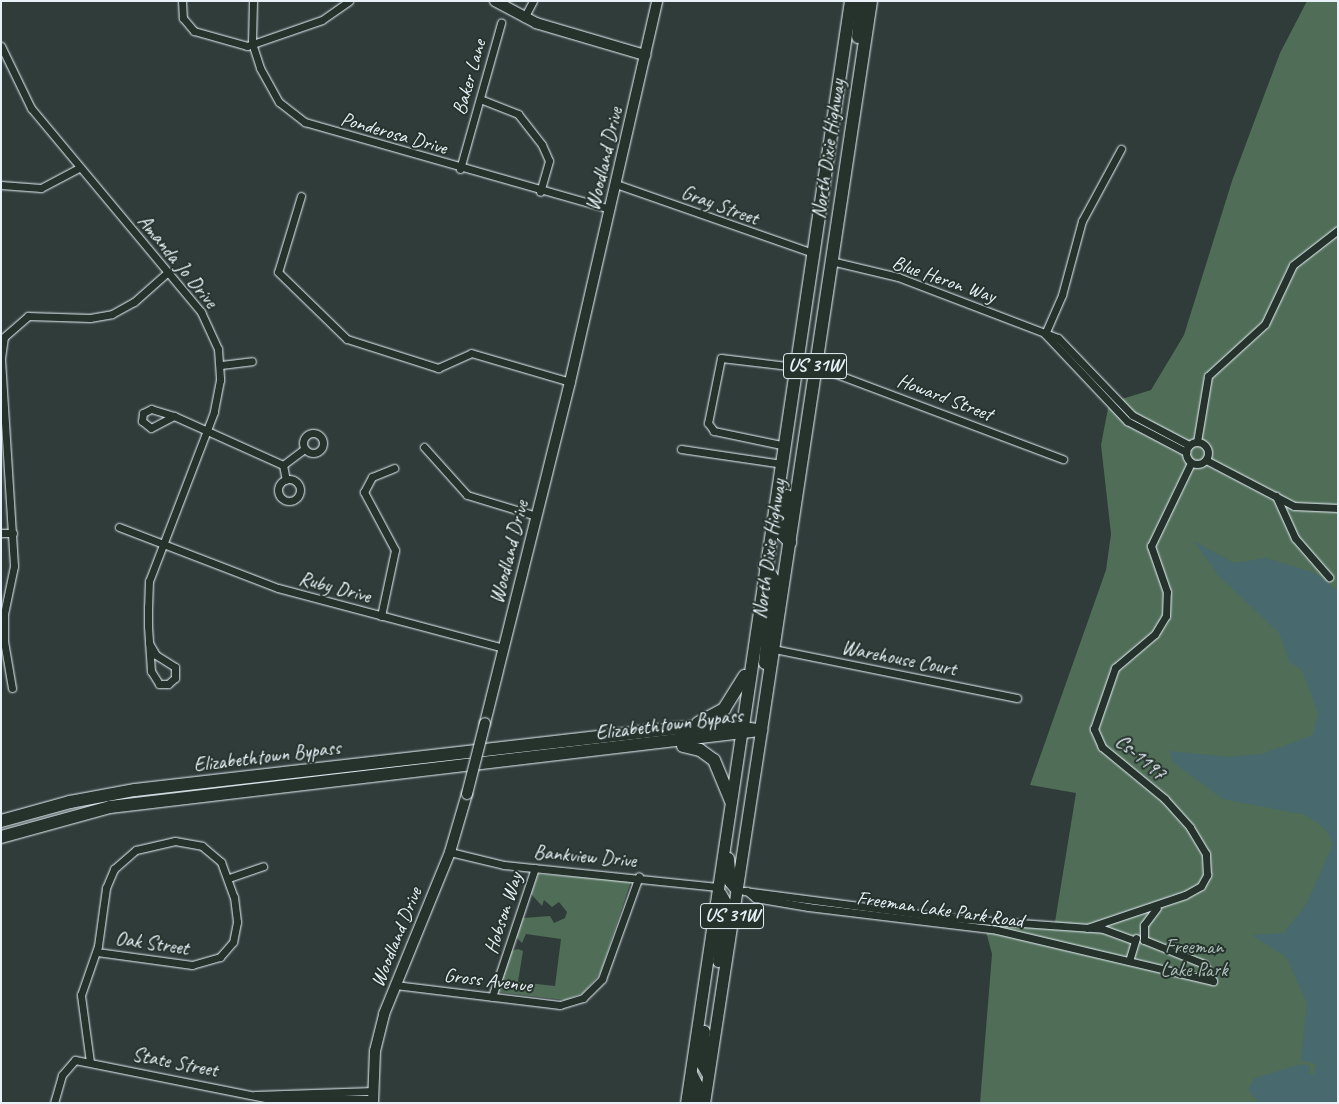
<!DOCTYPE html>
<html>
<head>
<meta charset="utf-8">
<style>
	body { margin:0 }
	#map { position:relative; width:1339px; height:1104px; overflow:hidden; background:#303c3a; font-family:Caveat,sans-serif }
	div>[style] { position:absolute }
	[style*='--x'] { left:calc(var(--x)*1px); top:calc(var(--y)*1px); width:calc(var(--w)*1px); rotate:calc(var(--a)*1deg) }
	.green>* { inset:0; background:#4f6d57 }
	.water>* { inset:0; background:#48696e }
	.roads { filter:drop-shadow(0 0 1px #e8f1f8) drop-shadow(0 0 1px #e8f1f8) }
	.street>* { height:7px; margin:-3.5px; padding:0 3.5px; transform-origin:3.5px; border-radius:3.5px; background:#26332d }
	.street>.ring { margin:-3.5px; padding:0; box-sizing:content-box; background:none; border:7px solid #26332d; border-radius:50% }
	.secondary>* { height:10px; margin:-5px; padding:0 5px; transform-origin:5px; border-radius:5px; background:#26332d }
	.primary>* { height:11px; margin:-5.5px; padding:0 5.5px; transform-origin:5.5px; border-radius:5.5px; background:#26332d }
	.highway>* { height:12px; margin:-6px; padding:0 6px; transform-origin:6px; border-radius:6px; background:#26332d }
	.bridges { filter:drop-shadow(0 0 1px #e8f1f8) drop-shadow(0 0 1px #e8f1f8) }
	.secondary-bridge>* { height:10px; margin:-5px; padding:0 5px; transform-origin:5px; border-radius:5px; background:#26332d }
	span { translate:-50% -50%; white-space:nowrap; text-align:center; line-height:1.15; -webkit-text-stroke:4px #26332d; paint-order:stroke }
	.shield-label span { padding:1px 4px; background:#26332d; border:1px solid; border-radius:4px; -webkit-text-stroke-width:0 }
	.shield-label { font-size:19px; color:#e8f1f8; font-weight:700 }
	.street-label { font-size:20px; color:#e8f1f8 }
	.park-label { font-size:20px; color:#abbcb8 }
	.frame { position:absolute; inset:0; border:2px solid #e8f1f8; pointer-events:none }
</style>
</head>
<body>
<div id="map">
	<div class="green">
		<div style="clip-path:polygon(1307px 1px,1338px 1px,1338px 1103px,980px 1103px,992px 954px,985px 928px,989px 919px,1055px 922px,1076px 793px,1030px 785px,1106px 570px,1111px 534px,1101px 445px,1109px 403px,1151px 390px,1184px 335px,1232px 181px,1280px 53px)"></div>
		<div style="clip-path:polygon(538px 874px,631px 881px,600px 974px,583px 993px,565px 1000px,497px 992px,511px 951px,518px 949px,523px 951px,518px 982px,555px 986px,561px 939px,526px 934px,522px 943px,516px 937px,523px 918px,550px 916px,554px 923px,565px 918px,567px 912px,559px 902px,552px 907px,544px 900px,542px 906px,531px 894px)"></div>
	</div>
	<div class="water">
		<div style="clip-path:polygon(1194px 541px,1234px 563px,1266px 558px,1315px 573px,1338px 591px,1338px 1103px,1260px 1103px,1248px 1090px,1255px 1078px,1302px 1064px,1310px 1066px,1309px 1074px,1314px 1075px,1316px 1064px,1301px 1060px,1307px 1003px,1287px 958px,1252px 935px,1284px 933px,1307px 903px,1333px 844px,1326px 830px,1306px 815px,1223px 799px,1173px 762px,1170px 751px,1229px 757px,1262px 754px,1313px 735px,1318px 713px,1302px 670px,1289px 661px,1280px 634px,1219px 576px)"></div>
	</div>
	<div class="roads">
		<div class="street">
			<div style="--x:182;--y:1;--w:17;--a:87"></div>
			<div style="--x:183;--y:18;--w:17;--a:50"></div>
			<div style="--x:194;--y:31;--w:55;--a:15.8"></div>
			<div style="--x:247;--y:46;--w:79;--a:-19.1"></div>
			<div style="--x:322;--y:20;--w:33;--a:-35"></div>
			<div style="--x:253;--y:1;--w:42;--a:91.4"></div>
			<div style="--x:252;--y:43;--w:26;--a:72"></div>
			<div style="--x:260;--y:68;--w:39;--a:61"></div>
			<div style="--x:279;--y:102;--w:33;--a:38"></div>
			<div style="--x:305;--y:122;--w:317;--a:15.9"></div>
			<div style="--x:524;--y:18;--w:19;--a:-62"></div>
			<div style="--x:1;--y:46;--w:69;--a:64.2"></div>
			<div style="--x:31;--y:108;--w:266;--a:50.2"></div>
			<div style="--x:201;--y:312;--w:41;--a:65.3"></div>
			<div style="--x:218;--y:349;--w:31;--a:86"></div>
			<div style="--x:220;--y:380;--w:33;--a:101"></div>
			<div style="--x:214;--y:412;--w:181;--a:111"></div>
			<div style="--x:149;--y:581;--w:26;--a:92"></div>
			<div style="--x:148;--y:607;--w:19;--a:90"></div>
			<div style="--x:148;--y:626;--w:45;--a:86.2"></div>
			<div style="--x:151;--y:671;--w:15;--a:58"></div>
			<div style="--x:159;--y:684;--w:9;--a:0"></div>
			<div style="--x:168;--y:684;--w:9;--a:-41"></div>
			<div style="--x:175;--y:678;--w:11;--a:-90"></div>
			<div style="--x:175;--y:667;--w:22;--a:-148"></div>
			<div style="--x:156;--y:655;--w:14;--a:-120"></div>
			<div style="--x:480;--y:99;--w:41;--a:21.5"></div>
			<div style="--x:518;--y:114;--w:39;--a:52"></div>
			<div style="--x:542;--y:145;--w:17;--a:66"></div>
			<div style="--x:549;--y:161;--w:32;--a:106"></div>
			<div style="--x:460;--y:169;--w:152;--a:-74.3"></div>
			<div style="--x:616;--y:184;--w:209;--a:19.3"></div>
			<div style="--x:1;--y:185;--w:40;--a:4.3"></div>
			<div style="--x:41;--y:188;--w:43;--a:-27.8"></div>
			<div style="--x:301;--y:196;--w:79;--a:106.8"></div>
			<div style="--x:278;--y:272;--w:96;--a:44.2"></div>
			<div style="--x:347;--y:339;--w:96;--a:17.7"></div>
			<div style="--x:438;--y:368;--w:36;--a:-24"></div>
			<div style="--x:471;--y:353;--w:103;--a:16.3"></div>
			<div style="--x:831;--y:261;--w:69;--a:13.4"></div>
			<div style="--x:898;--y:277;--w:171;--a:20.9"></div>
			<div style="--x:1058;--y:338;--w:107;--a:46.1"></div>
			<div style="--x:1132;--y:415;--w:64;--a:27.8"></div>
			<div style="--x:1045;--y:334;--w:43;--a:-66.4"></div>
			<div style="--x:1062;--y:295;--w:77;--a:-74.9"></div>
			<div style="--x:1082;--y:221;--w:82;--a:-61.6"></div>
			<div style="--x:1045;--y:334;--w:120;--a:46.7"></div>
			<div style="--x:1127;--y:421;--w:67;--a:27.7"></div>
			<div style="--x:221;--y:365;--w:31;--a:-7"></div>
			<div style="--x:815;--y:366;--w:265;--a:20.6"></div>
			<div style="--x:174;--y:416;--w:24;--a:-163"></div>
			<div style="--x:151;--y:409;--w:9;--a:153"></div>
			<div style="--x:143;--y:413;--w:8;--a:97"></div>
			<div style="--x:142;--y:421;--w:11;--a:38"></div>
			<div style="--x:151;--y:428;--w:26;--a:-28"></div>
			<div style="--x:174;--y:416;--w:120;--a:24.2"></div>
			<div class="ring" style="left:303px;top:433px;width:13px;height:13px"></div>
			<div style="--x:1197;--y:442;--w:67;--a:-80.5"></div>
			<div style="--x:1208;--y:376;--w:77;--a:-42.4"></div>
			<div style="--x:1265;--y:324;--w:65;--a:-64.6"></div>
			<div style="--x:1293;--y:265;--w:57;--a:-37.9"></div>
			<div class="ring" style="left:1186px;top:442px;width:15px;height:15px"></div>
			<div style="--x:786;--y:446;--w:74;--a:-168.2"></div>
			<div style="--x:714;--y:431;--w:10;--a:-127"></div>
			<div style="--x:708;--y:423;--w:66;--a:-78.7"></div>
			<div style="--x:721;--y:358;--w:77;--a:6.8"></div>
			<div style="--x:424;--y:447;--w:64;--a:48.1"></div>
			<div style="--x:467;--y:495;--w:72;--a:16.9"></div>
			<div style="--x:681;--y:449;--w:102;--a:8.4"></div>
			<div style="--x:1206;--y:460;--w:99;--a:27.6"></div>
			<div style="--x:1294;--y:506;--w:44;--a:2.6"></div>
			<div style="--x:283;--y:465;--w:26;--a:-37"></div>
			<div style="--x:283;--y:465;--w:15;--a:79"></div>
			<div class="ring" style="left:278px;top:479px;width:15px;height:15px"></div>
			<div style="--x:1276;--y:496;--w:46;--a:65.7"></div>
			<div style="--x:1295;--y:538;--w:52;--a:48.9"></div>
			<div style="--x:119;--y:527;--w:170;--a:21"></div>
			<div style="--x:278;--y:588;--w:233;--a:14.9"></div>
			<div style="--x:1;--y:533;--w:12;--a:0"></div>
			<div style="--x:381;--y:616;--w:67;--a:-78"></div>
			<div style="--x:395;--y:550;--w:66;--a:-118.1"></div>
			<div style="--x:364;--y:492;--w:17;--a:-62"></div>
			<div style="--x:372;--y:477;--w:24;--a:-22"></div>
			<div style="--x:774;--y:649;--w:248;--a:11.4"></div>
			<div style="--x:12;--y:688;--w:48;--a:-99.7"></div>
			<div style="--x:4;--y:641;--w:27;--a:-90"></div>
			<div style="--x:4;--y:614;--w:49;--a:-78.2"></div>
			<div style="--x:14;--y:566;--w:208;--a:-93.6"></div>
			<div style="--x:1;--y:358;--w:21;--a:-82"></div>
			<div style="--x:4;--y:337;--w:32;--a:-41"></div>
			<div style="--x:28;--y:316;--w:62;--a:1.8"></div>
			<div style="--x:90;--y:318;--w:22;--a:-10"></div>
			<div style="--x:112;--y:314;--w:25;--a:-29"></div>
			<div style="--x:134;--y:302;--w:45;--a:-41.4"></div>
			<div style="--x:450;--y:852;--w:56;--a:13.5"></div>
			<div style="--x:504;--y:865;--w:215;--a:5.9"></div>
			<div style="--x:229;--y:878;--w:36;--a:-19"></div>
			<div style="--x:744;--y:891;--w:209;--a:7.4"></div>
			<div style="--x:951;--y:918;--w:152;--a:4.1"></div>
			<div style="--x:1103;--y:929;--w:32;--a:20"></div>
			<div style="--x:747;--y:891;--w:11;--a:41"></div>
			<div style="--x:755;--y:898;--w:54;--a:9.6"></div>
			<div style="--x:808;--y:907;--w:190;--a:6.9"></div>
			<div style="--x:997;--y:930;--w:222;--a:13.3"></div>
			<div style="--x:1213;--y:981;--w:19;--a:-118"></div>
			<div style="--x:1204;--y:964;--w:65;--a:-158.2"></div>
			<div style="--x:1144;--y:940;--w:15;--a:-90"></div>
			<div style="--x:1144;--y:925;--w:21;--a:-53"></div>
			<div style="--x:1087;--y:928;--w:103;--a:-18.6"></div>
			<div style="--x:1185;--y:895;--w:18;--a:-29"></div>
			<div style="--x:1201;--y:886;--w:13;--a:-61"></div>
			<div style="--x:1207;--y:875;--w:21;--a:-93"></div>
			<div style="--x:1206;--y:854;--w:31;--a:-121"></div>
			<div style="--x:1190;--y:827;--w:38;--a:-132"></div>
			<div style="--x:1165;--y:799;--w:82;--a:-140.5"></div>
			<div style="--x:1102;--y:747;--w:20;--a:-114"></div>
			<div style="--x:1094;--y:729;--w:65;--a:-71"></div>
			<div style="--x:1115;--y:668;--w:52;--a:-40.4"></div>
			<div style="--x:1155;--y:634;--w:21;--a:-59"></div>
			<div style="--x:1166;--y:616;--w:24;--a:-88"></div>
			<div style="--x:1167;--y:592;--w:49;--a:-109.2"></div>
			<div style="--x:1151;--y:546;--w:92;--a:-64.3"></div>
			<div style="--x:1129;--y:961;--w:24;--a:-73"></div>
			<div style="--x:395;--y:985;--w:166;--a:6.9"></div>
			<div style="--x:560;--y:1005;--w:24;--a:-17"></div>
			<div style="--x:583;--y:998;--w:27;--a:-45"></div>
			<div style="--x:602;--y:979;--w:109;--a:-70.2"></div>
			<div style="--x:492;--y:997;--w:136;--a:-71.6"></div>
			<div style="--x:90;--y:1062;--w:68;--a:-97.7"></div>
			<div style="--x:81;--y:995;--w:52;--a:-70.9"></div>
			<div style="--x:98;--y:946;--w:59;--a:-82.1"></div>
			<div style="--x:106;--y:888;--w:21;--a:-67"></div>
			<div style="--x:114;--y:869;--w:29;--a:-41"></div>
			<div style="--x:136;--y:850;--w:40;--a:-13"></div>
			<div style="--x:175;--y:841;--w:27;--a:10"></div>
			<div style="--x:202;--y:846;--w:25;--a:40"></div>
			<div style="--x:221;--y:862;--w:37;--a:70"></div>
			<div style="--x:234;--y:897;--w:25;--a:83"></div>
			<div style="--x:237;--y:922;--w:20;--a:101"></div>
			<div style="--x:233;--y:942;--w:20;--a:131"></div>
			<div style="--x:220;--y:957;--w:29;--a:164"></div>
			<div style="--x:192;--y:965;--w:96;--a:-172.2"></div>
			<div style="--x:255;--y:1095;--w:118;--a:-1.9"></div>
			<div style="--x:54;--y:1103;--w:29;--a:-74"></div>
			<div style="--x:62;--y:1075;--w:20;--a:-49"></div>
			<div style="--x:75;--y:1060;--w:199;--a:11.3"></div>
			<div style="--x:270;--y:1099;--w:103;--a:0"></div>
		</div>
		<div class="secondary">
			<div style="--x:495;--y:1;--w:47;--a:28.2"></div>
			<div style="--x:536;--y:23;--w:114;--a:16.4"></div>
			<div style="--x:485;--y:723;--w:351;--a:-76"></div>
			<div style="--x:570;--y:382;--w:391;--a:-77.1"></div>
			<div style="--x:373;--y:1103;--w:52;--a:-87.8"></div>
			<div style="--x:375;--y:1051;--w:38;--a:-76"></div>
			<div style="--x:384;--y:1014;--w:175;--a:-67.8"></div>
			<div style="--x:450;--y:852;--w:60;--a:-73.7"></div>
		</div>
		<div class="primary">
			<div style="--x:728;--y:858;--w:24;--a:85"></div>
			<div style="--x:730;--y:882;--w:9;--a:49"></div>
			<div style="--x:718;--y:961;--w:61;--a:-84.4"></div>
			<div style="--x:724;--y:900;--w:8;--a:-120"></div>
			<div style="--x:704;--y:1031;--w:32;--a:95"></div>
			<div style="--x:701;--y:1063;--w:14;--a:60"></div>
			<div style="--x:691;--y:1073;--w:13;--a:63"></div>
			<div style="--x:697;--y:1085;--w:18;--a:96"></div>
			<div style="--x:686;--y:1103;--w:372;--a:-81.5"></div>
			<div style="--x:704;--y:1103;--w:377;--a:-81.3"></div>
		</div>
		<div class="highway">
			<div style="--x:858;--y:37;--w:36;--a:-85"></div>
			<div style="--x:787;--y:496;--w:37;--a:99"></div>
			<div style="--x:781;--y:533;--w:13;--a:45"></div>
			<div style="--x:765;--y:663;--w:84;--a:-84.6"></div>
			<div style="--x:773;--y:579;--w:16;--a:-120"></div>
			<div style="--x:698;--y:723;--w:30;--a:-28"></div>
			<div style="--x:724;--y:709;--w:39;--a:-58"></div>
			<div style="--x:761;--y:730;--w:737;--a:-81.42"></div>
			<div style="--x:742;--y:733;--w:740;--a:-81.53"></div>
			<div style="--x:683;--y:746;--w:17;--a:13"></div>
			<div style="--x:700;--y:750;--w:17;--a:36"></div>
			<div style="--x:714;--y:760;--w:44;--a:67.5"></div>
			<div style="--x:1;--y:821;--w:72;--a:-15.4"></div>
			<div style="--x:70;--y:802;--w:66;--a:-10.5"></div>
			<div style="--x:135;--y:790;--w:537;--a:-6.52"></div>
			<div style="--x:669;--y:729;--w:48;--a:-4.8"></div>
			<div style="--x:717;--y:725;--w:41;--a:7"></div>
			<div style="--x:1;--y:837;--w:113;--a:-15.4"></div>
			<div style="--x:110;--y:807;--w:656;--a:-6.75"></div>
		</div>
	</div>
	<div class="bridges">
		<div class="secondary-bridge">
			<div style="--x:467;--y:794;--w:73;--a:-75.8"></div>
		</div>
	</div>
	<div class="shield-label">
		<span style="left:815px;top:366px">US 31W</span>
		<span style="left:732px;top:916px">US 31W</span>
	</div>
	<div class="street-label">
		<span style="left:469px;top:77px;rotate:-74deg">Baker Lane</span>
		<span style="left:394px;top:133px;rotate:16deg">Ponderosa Drive</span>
		<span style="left:828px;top:149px;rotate:-82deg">North Dixie Highway</span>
		<span style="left:604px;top:159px;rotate:-77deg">Woodland Drive</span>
		<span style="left:720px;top:205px;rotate:20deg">Gray Street</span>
		<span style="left:178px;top:261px;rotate:51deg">Amanda Jo Drive</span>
		<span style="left:944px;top:279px;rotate:19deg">Blue Heron Way</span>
		<span style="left:945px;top:397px;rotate:21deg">Howard Street</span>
		<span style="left:769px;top:549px;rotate:-82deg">North Dixie Highway</span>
		<span style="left:509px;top:552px;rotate:-76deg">Woodland Drive</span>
		<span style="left:335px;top:587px;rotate:15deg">Ruby Drive</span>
		<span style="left:899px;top:658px;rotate:11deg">Warehouse Court</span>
		<span style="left:669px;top:724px;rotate:-7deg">Elizabethtown Bypass</span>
		<span style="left:267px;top:756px;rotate:-7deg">Elizabethtown Bypass</span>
		<span style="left:1141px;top:757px;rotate:40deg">Cs-1197</span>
		<span style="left:585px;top:856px;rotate:5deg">Bankview Drive</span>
		<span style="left:940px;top:909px;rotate:8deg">Freeman Lake Park Road</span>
		<span style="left:503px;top:913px;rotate:-72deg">Hobson Way</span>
		<span style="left:396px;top:937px;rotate:-68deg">Woodland Drive</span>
		<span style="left:152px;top:943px;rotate:8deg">Oak Street</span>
		<span style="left:488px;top:980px;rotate:7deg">Gross Avenue</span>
		<span style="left:175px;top:1062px;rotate:11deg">State Street</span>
	</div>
	<div class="park-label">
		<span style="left:1194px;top:958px">Freeman<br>Lake Park</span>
	</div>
	<div class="frame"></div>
</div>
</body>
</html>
